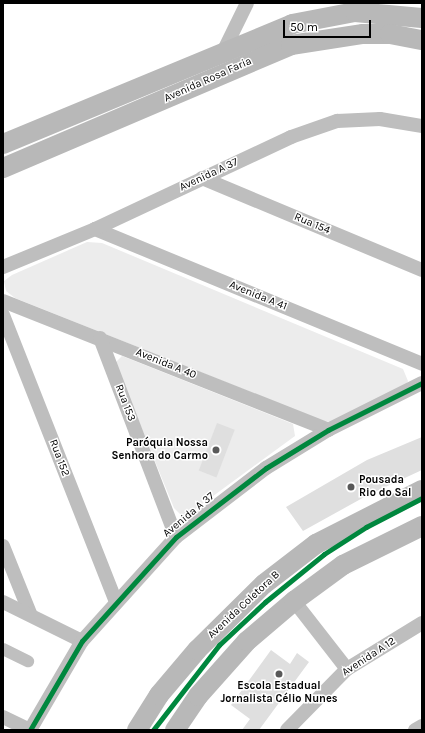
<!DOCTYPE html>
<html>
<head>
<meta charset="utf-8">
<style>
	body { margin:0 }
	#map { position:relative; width:425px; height:733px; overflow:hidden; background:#fff; font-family:Karla,sans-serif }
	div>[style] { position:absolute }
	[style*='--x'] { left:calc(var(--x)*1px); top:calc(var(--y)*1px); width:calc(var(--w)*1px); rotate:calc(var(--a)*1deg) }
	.green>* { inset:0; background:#ececec }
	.canal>* { height:12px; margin:-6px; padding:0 6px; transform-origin:6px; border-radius:6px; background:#bfbfbf }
	.building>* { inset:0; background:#dfdfdf; transform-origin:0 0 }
	.street>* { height:14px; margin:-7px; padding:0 7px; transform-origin:7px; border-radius:7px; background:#bebebe }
	.secondary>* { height:20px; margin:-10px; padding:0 10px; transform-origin:10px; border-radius:10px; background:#b8b8b8 }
	.cycleway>* { height:5px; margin:-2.5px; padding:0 2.5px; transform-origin:2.5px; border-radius:2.5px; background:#00873e }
	.dots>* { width:11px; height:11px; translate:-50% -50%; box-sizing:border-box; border:2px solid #fff; border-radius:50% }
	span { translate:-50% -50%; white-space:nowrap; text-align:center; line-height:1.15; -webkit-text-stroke:3px #fff; paint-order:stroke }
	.street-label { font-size:11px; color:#000 }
	.poi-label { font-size:11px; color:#000; font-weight:700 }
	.right { translate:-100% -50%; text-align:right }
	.left { translate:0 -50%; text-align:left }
	.frame { position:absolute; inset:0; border:4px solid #000; pointer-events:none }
	.scale { position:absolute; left:283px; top:20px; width:88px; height:18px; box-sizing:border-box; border:2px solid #000; border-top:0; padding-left:5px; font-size:12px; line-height:14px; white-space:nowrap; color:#000; -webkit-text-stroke:3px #fff; paint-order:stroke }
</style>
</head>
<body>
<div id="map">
	<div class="green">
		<div style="clip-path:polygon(87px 242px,102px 243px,403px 369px,408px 381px,404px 389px,331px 422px,323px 421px,15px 298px,6px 291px,4px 281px,12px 275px)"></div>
		<div style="clip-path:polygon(122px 356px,293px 424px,295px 436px,190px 513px,181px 515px,174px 508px,115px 363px)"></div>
	</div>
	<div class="canal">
		<div style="--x:3;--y:649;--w:28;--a:26"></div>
	</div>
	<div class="building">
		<div style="left:217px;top:423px;width:19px;height:51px;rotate:21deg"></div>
		<div style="clip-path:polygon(422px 437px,422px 470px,368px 495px,303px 531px,286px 507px,367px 460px)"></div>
		<div style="clip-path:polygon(271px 650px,290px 664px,297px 653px,309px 662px,259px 730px,242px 730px,250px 719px,231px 705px)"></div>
	</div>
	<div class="street">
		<div style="--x:224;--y:50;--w:52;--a:-63.9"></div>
		<div style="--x:202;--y:178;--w:238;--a:22.7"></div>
		<div style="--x:95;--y:229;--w:354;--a:22.4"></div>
		<div style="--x:3;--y:267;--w:100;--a:-22.4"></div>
		<div style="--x:95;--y:229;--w:217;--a:-25.1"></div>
		<div style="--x:291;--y:137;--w:49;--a:-19.2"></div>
		<div style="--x:337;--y:121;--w:43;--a:-2.7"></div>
		<div style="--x:380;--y:119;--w:43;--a:9.5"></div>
		<div style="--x:3;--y:301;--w:350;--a:21.6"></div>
		<div style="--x:3;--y:315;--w:308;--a:68.5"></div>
		<div style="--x:100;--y:338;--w:213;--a:69.1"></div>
		<div style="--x:3;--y:546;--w:72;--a:68.1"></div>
		<div style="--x:294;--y:601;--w:86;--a:52.1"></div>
		<div style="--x:3;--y:602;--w:88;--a:26.3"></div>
		<div style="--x:3;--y:717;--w:30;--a:26"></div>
		<div style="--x:30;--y:730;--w:103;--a:-59.7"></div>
		<div style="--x:82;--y:641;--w:140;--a:-47.9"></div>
		<div style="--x:176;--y:537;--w:113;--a:-37.5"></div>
		<div style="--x:266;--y:468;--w:73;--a:-31.5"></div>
		<div style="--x:328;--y:430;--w:105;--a:-26.6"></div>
		<div style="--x:287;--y:730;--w:86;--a:-45.5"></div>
		<div style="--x:347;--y:669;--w:88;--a:-31.5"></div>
		<div style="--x:415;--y:730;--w:8;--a:-30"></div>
	</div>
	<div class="secondary">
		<div style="--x:3;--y:144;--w:313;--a:-22.5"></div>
		<div style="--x:292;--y:24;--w:64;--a:-10.8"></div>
		<div style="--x:355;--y:12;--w:67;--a:5.1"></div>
		<div style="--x:3;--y:168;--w:313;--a:-23.1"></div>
		<div style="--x:291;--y:45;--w:73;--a:-8.7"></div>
		<div style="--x:363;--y:34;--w:27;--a:0"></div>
		<div style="--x:390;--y:34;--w:33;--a:11"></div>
		<div style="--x:137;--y:730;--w:41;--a:-57.8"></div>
		<div style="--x:159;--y:695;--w:59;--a:-49.8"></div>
		<div style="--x:197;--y:650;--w:94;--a:-44.6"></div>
		<div style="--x:264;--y:584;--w:66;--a:-37.6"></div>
		<div style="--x:316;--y:544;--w:119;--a:-27"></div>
		<div style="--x:175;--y:730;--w:41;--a:-55.9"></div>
		<div style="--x:198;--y:696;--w:74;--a:-48.3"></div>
		<div style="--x:247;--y:641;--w:62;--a:-40.4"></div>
		<div style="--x:294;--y:601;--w:61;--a:-36.3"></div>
		<div style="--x:343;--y:565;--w:88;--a:-26.3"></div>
	</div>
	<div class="cycleway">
		<div style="--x:30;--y:730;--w:103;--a:-59.7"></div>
		<div style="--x:82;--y:641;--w:140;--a:-47.9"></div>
		<div style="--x:176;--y:537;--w:113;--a:-37.5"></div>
		<div style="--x:266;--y:468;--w:73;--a:-31.5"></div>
		<div style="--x:328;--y:430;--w:105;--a:-26.6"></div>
		<div style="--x:153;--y:730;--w:108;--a:-52.2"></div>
		<div style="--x:219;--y:645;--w:63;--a:-43.1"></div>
		<div style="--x:265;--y:602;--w:76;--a:-39.1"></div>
		<div style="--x:324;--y:554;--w:50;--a:-32.7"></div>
		<div style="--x:366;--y:527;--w:63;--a:-27.4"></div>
	</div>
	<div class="dots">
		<div style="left:216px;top:450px;background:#595959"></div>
		<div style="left:351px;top:487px;background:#595959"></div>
		<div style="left:279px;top:674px;background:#595959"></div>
	</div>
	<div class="street-label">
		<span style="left:208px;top:80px;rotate:-24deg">Avenida Rosa Faria</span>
		<span style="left:209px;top:175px;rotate:-25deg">Avenida A 37</span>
		<span style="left:312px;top:224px;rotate:23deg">Rua 154</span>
		<span style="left:258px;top:296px;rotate:22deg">Avenida A 41</span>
		<span style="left:166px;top:364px;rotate:22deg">Avenida A 40</span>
		<span style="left:125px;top:403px;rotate:69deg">Rua 153</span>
		<span style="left:59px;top:458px;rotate:69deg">Rua 152</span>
		<span style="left:189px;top:515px;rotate:-40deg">Avenida A 37</span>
		<span style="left:244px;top:605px;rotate:-43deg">Avenida Coletora B</span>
		<span style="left:369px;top:657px;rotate:-33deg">Avenida A 12</span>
	</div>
	<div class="poi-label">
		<span class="right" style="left:208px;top:450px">Paróquia Nossa<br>Senhora do Carmo</span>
		<span class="left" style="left:359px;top:487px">Pousada<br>Rio do Sal</span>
		<span style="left:279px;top:693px">Escola Estadual<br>Jornalista Célio Nunes</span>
	</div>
	<div class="frame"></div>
	<div class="scale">50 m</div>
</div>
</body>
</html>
